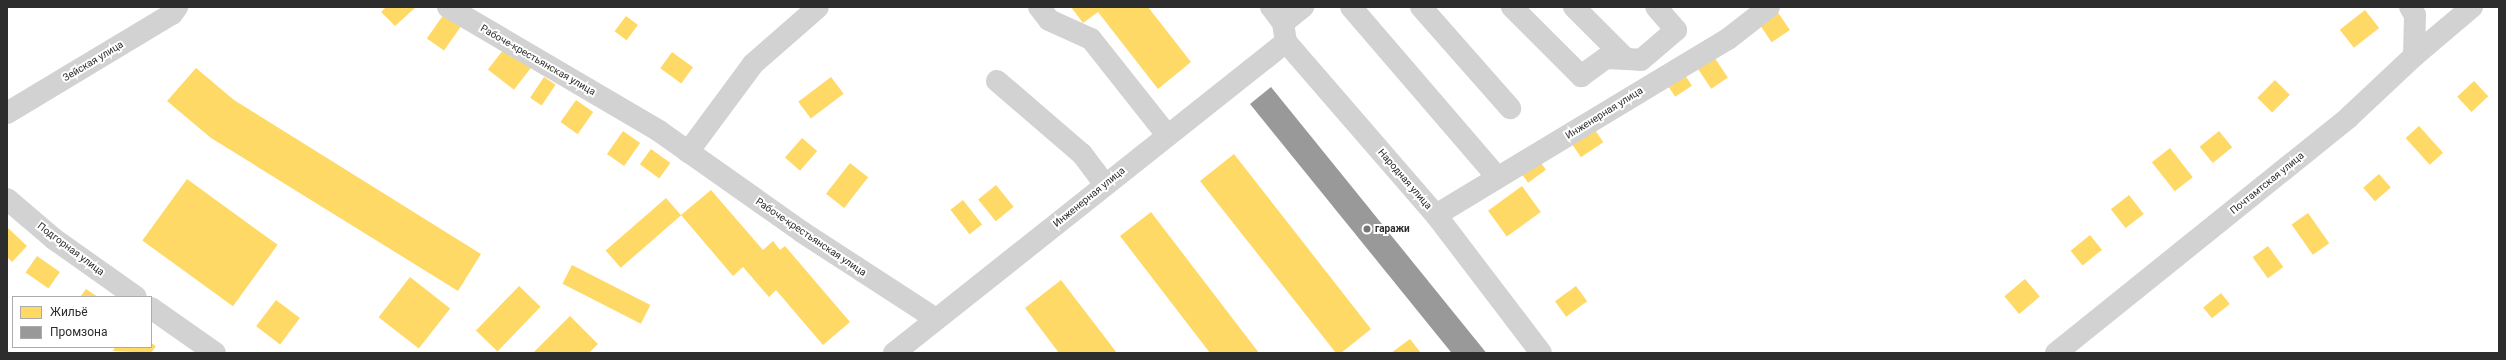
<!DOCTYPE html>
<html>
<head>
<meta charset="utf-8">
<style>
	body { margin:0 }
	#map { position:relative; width:2506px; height:360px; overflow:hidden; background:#fff; font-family:Roboto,sans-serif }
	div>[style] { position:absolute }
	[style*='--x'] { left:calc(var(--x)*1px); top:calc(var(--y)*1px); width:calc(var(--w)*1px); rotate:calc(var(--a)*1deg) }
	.homes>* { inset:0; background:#ffd966; transform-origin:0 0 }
	.industry>* { inset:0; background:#999; transform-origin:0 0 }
	.minor>* { height:22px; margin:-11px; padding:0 11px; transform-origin:11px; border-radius:11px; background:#d2d2d2 }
	.dots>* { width:11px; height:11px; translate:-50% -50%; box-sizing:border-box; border:2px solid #fff; border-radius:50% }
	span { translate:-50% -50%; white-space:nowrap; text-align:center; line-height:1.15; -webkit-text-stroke:4px #fff; paint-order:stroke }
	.street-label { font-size:10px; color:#2d2d2d }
	.poi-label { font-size:10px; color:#2d2d2d; font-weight:700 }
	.left { translate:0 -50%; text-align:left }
	.frame { position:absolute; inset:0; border:8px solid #2d2d2d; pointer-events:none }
	.legend { position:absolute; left:12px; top:296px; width:140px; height:52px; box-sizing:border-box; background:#fff; border:1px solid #ababab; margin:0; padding:5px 7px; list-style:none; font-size:12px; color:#2d2d2d }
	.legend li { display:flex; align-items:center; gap:8px; height:20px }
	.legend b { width:20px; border:1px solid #ababab }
</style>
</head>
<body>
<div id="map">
	<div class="homes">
		<div style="clip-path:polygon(386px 7px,416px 7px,395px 26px,381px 12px)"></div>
		<div style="clip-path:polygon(1071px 7px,1148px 7px,1191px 62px,1158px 89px,1098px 12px,1083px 23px)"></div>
		<div style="left:2365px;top:10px;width:23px;height:32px;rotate:52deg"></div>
		<div style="left:1777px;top:11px;width:23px;height:22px;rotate:56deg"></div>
		<div style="left:444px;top:14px;width:21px;height:30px;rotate:35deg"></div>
		<div style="left:626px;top:16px;width:15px;height:19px;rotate:37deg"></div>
		<div style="left:507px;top:45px;width:33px;height:31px;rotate:38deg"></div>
		<div style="left:1710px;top:51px;width:32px;height:20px;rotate:56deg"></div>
		<div style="left:672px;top:52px;width:26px;height:20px;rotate:36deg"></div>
		<div style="clip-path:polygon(196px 68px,234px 100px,481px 254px,458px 291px,211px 138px,167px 101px)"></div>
		<div style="left:1681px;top:69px;width:20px;height:20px;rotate:57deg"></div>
		<div style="left:544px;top:77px;width:14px;height:25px;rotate:34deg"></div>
		<div style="left:831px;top:77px;width:21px;height:41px;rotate:53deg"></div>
		<div style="left:2275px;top:80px;width:21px;height:25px;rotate:45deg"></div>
		<div style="left:2474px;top:81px;width:21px;height:23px;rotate:47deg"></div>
		<div style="left:576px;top:100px;width:21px;height:27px;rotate:35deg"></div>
		<div style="left:1591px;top:124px;width:22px;height:27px;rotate:56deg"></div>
		<div style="left:2419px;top:126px;width:36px;height:18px;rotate:48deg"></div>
		<div style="left:623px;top:131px;width:21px;height:28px;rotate:35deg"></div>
		<div style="left:2219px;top:131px;width:21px;height:25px;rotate:51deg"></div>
		<div style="left:802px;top:138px;width:20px;height:26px;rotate:41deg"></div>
		<div style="left:2170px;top:148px;width:37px;height:23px;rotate:52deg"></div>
		<div style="left:651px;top:149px;width:24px;height:19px;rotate:36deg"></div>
		<div style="left:1533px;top:152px;width:22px;height:22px;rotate:54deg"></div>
		<div style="clip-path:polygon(1234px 154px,1371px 329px,1341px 353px,1336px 353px,1200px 181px)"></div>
		<div style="left:850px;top:163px;width:23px;height:39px;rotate:38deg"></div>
		<div style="left:2379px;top:174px;width:18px;height:21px;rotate:49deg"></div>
		<div style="left:187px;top:179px;width:112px;height:76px;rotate:36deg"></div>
		<div style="left:996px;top:185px;width:28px;height:23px;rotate:51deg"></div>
		<div style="left:1522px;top:186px;width:32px;height:42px;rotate:54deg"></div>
		<div style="clip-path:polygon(711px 190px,763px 250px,773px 241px,780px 250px,785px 246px,850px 322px,823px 345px,776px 290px,769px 297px,743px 267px,733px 276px,681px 215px)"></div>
		<div style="left:2129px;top:195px;width:24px;height:23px;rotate:52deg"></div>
		<div style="left:666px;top:198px;width:23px;height:80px;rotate:49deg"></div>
		<div style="left:963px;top:200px;width:31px;height:16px;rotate:52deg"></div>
		<div style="clip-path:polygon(1151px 212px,1259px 353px,1210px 353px,1120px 236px)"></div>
		<div style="left:2308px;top:213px;width:37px;height:20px;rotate:55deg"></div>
		<div style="clip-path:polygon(8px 228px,27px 246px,12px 262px,7px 257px)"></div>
		<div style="left:2090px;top:235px;width:19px;height:25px;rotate:51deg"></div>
		<div style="left:2268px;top:246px;width:26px;height:19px;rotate:54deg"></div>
		<div style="left:37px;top:256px;width:28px;height:20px;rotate:35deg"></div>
		<div style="left:572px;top:265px;width:88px;height:21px;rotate:27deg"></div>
		<div style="left:410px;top:277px;width:51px;height:51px;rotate:38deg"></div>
		<div style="left:2025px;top:279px;width:23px;height:27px;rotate:50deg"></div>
		<div style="clip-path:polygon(1061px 280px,1117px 353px,1059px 353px,1025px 308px)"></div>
		<div style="left:519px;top:286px;width:30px;height:62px;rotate:44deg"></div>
		<div style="left:1576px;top:286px;width:19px;height:26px;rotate:54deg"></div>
		<div style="clip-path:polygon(86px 289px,98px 297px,80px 297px)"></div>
		<div style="left:2221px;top:293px;width:14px;height:23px;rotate:51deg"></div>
		<div style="left:276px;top:300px;width:30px;height:33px;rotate:37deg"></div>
		<div style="clip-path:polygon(570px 316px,598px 344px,589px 353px,533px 353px)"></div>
		<div style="clip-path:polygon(1410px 339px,1421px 353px,1391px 353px)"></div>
		<div style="clip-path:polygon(151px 343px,156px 346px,151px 353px,113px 351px,115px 347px,151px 347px)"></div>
	</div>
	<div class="industry">
		<div style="left:1271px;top:87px;width:341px;height:27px;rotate:51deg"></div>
	</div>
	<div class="minor">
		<div style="--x:448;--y:7;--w:245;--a:30.4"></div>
		<div style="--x:659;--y:131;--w:175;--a:35.2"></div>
		<div style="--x:802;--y:232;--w:160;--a:33"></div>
		<div style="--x:1039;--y:7;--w:16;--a:52"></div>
		<div style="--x:1049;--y:20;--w:46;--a:24.3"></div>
		<div style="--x:1091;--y:39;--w:122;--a:51.6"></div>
		<div style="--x:1271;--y:7;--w:20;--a:53"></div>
		<div style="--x:1283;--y:23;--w:19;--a:81"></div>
		<div style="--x:1286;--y:42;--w:229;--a:49.1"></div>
		<div style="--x:1436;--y:215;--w:173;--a:52.7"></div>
		<div style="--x:1351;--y:7;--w:225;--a:49.3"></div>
		<div style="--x:1421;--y:7;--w:135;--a:48.6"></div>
		<div style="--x:1512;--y:7;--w:98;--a:45"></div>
		<div style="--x:1581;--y:76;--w:31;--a:-36"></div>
		<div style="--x:1606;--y:58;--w:35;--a:3"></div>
		<div style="--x:1641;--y:60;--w:46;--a:-40.6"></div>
		<div style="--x:1676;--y:30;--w:30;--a:-131"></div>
		<div style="--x:1574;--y:7;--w:71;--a:45"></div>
		<div style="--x:2410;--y:7;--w:9;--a:58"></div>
		<div style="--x:2415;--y:15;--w:41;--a:91.4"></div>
		<div style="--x:1283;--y:23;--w:26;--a:-39"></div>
		<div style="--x:997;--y:81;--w:112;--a:40.7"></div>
		<div style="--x:1082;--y:154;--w:38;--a:53"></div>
		<div style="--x:7;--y:113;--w:192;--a:-31"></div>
		<div style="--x:172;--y:14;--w:9;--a:-54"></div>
		<div style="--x:688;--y:152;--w:109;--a:-53.5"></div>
		<div style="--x:753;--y:64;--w:86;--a:-41.2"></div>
		<div style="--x:7;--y:199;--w:62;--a:40.4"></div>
		<div style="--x:54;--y:239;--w:100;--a:35.3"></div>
		<div style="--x:1436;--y:215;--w:341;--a:-31.1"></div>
		<div style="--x:1728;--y:39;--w:52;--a:-38"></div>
		<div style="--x:151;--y:308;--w:78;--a:35.1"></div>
		<div style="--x:894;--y:353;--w:500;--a:-38.43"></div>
		<div style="--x:2056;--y:353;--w:375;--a:-38.8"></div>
		<div style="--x:2348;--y:118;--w:91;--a:-43.2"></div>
		<div style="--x:2414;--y:56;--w:76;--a:-40.2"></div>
	</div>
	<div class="dots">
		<div style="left:1367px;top:229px;background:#767676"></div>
	</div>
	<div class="street-label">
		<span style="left:538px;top:60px;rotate:30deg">Рабоче-крестьянская улица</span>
		<span style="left:93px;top:61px;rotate:-31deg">Зейская улица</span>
		<span style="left:1604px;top:113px;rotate:-32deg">Инженерная улица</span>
		<span style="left:1405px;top:179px;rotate:49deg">Народная улица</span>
		<span style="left:2267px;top:183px;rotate:-39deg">Почтамтская улица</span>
		<span style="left:1089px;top:197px;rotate:-39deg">Инженерная улица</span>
		<span style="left:811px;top:237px;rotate:34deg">Рабоче-крестьянская улица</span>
		<span style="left:71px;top:249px;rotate:37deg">Подгорная улица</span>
	</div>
	<div class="poi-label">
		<span class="left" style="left:1375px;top:229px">гаражи</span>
	</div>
	<div class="frame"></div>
	<ul class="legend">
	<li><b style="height:11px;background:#ffd966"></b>Жильё</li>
	<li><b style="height:11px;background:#999"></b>Промзона</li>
	</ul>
</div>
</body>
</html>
